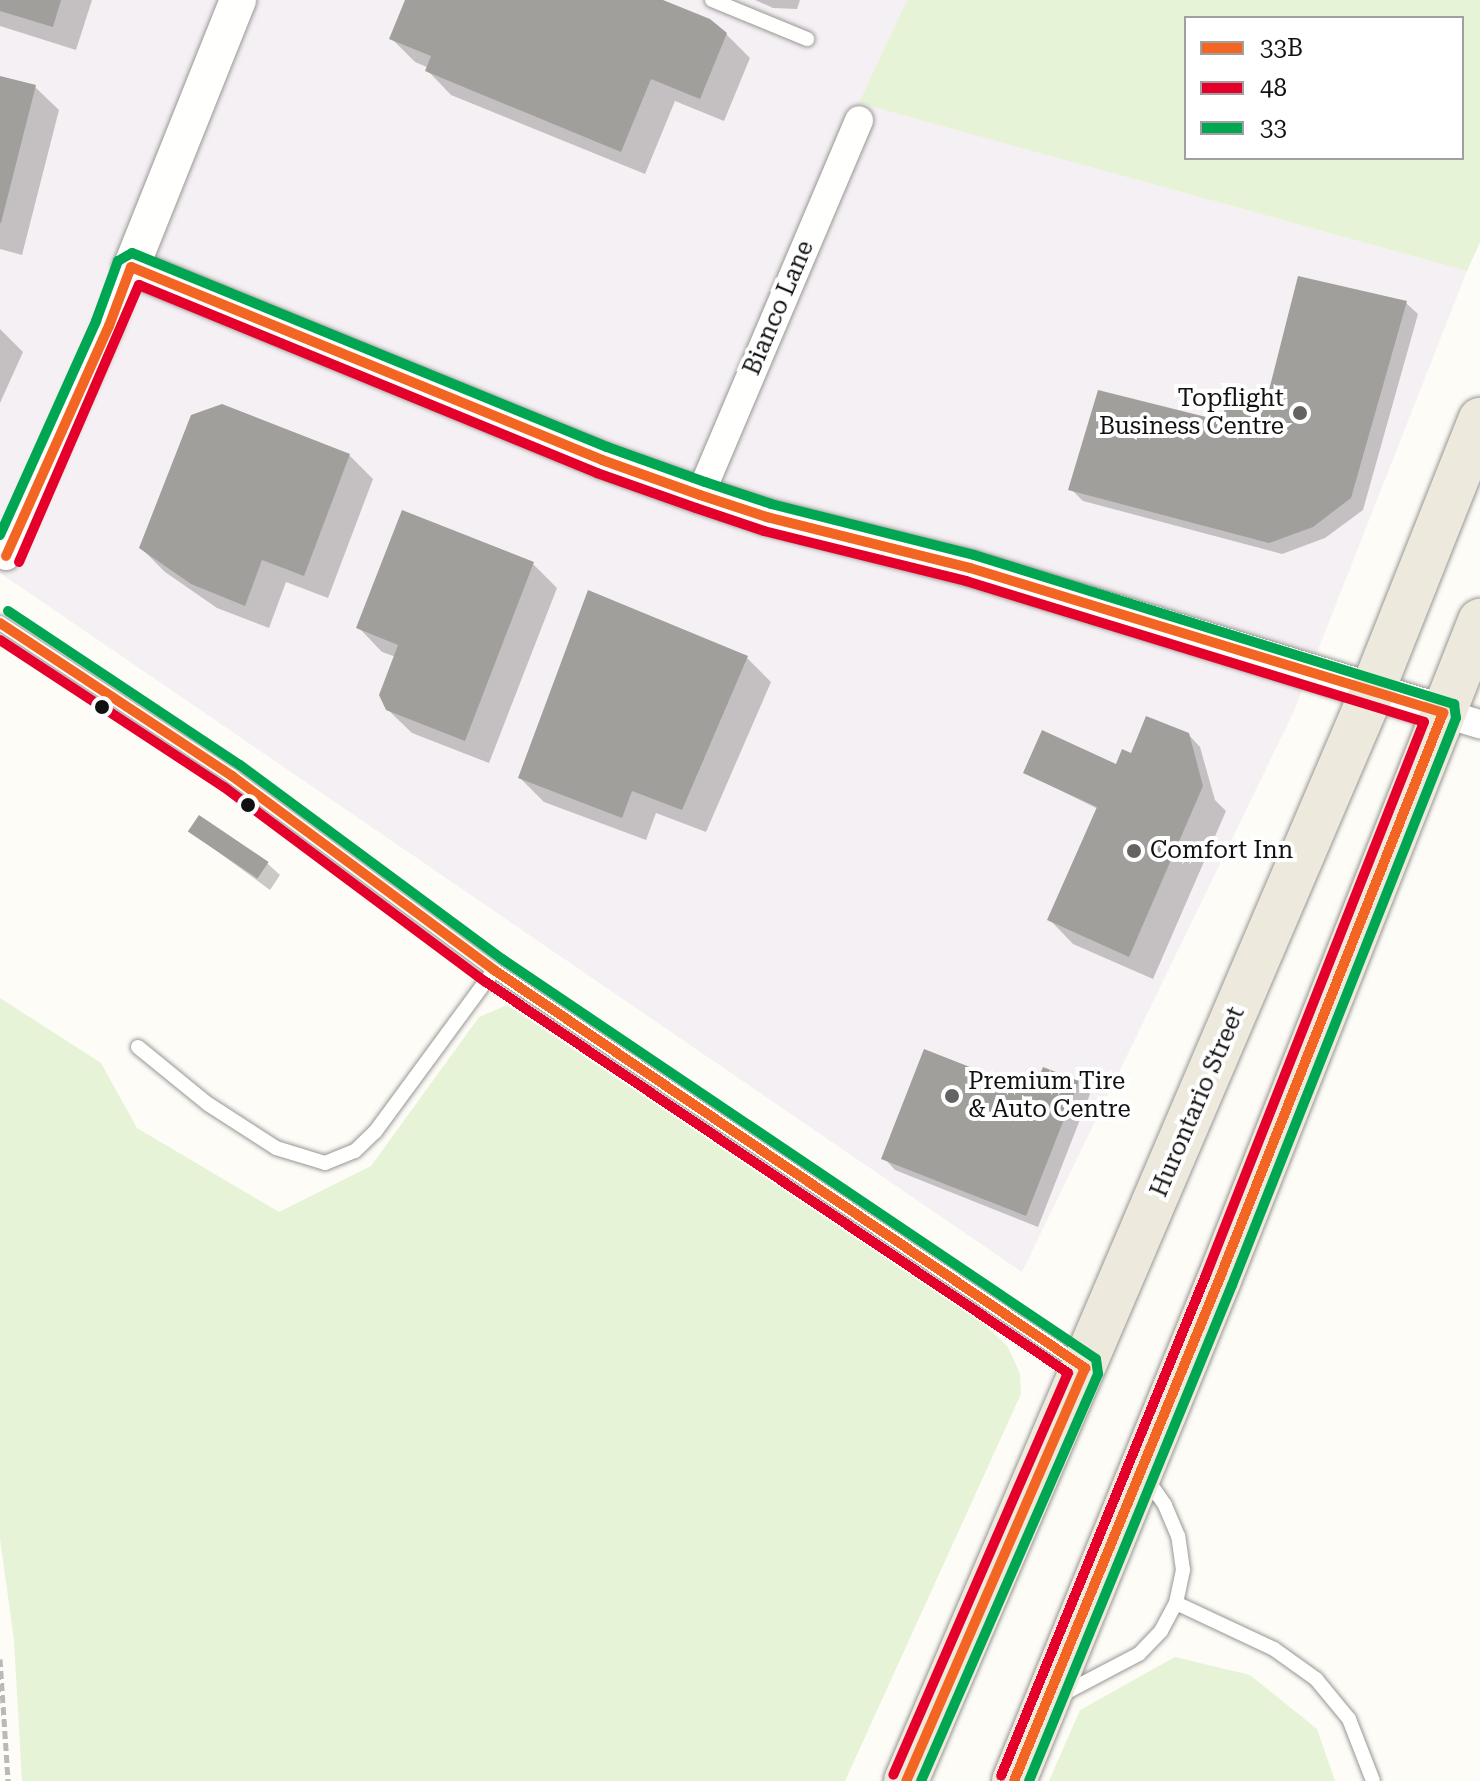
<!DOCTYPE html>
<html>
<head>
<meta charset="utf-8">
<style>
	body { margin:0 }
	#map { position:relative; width:1480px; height:1781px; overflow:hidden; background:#fdfcf7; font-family:"Roboto Serif",serif }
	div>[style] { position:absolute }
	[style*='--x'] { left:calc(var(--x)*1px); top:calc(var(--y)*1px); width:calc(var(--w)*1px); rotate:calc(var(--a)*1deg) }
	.industrial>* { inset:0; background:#f5f0f3 }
	.green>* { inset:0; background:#e7f3d7 }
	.shadow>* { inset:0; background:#0003 }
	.building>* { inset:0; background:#a19f9c; transform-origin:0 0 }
	.path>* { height:5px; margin-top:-2.5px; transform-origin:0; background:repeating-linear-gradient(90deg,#b9b9b8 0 8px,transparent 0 12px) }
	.roads { filter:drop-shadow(0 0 2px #979795) drop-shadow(0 0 2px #979795) }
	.service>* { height:14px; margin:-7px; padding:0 7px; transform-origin:7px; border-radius:7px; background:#fffffe }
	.minor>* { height:28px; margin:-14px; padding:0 14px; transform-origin:14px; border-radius:14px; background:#fffffe }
	.tertiary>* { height:36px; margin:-18px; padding:0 18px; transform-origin:18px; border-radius:18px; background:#fffffe }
	.primary>* { height:44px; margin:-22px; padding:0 22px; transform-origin:22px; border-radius:22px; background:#ede9dc }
	.bus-1>* { height:10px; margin:-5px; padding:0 5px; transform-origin:5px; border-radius:5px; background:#f26522 }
	.bus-2>* { height:10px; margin:-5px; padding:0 5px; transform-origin:5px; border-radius:5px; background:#e4002b }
	.bus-3>* { height:10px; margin:-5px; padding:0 5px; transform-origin:5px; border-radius:5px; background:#00a651 }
	.dots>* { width:22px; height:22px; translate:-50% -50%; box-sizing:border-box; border:4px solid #fff; border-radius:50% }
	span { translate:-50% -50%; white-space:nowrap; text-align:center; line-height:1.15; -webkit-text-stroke:8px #fff; paint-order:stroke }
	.street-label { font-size:24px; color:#111 }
	.poi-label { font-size:24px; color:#111 }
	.right { translate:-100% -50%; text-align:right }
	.left { translate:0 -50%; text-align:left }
	.legend { position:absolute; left:1184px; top:16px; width:280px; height:144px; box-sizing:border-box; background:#fff; border:2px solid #a0a0a0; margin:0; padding:10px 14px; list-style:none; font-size:24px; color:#111 }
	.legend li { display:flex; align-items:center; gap:16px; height:40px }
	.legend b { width:40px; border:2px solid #a0a0a0 }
</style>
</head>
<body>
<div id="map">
	<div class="industrial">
		<div style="clip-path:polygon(0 0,907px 0,860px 103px,1467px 271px,1294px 711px,1022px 1272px,0 573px)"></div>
	</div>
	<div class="green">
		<div style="clip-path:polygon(evenodd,907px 0,1480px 0,1480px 242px,1467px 271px,859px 103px,907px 0,1462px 18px,1462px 158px,1186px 158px,1186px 18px,1462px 18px)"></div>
		<div style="clip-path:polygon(0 998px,101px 1063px,137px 1128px,279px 1212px,371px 1166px,479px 1017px,507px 1005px,985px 1325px,1008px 1347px,1020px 1374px,1021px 1394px,845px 1781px,22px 1781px,14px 1640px,0 1539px)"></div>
		<div style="clip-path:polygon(1175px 1657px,1250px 1675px,1317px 1729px,1335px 1781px,1049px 1781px,1080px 1710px)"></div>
	</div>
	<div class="shadow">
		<div style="clip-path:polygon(0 0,92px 0,76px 50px,0 26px)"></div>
		<div style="clip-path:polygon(407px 0,658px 0,726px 34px,750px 58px,724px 121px,675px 101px,645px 174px,451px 95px,428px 71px,429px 68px,415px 62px,391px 38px)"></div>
		<div style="clip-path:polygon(755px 0,800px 0,797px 9px,773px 8px)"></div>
		<div style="clip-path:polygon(0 78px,35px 87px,59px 110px,22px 255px,0 249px)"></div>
		<div style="clip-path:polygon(1406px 303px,1418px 314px,1363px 510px,1325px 538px,1282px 554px,1083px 501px,1071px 489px,1224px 424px,1268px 400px)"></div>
		<div style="clip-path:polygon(0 329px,23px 352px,0 403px)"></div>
		<div style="clip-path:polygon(349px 455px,373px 479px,328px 598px,286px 582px,269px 628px,217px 608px,165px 572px,141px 548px)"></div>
		<div style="clip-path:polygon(533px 564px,557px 588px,489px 763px,412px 733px,387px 709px,396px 657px,382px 652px,359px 628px)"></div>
		<div style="clip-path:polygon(589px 593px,747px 658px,771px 682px,706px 832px,656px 813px,646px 840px,544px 802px,520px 778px)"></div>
		<div style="clip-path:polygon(1188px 734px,1200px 747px,1215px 800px,1226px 811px,1153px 979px,1073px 944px,1050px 920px,1098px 809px,1025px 773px,1115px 766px,1139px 759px)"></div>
		<div style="clip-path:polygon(191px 832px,268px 864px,280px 875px,270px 890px)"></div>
		<div style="clip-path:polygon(1078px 1083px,1090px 1094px,1038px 1227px,895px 1170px,884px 1158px)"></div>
	</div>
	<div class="building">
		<div style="clip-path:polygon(0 0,61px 0,53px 27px,0 11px)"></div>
		<div style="clip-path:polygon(405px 0,663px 0,710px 19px,727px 33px,700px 99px,651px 79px,621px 152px,425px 71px,431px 56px,389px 39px)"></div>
		<div style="clip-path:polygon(0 76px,36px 85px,1px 223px,0 223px)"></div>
		<div style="clip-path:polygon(1298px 276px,1407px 301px,1351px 498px,1313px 527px,1269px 543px,1068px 490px,1098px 390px,1222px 421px,1226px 404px,1253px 393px,1267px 398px)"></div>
		<div style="clip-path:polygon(222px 404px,350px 454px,304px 576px,262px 560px,245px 606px,191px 584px,139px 548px,191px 415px)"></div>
		<div style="clip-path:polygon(402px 510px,534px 562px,465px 741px,386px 710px,379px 695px,398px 645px,356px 628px)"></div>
		<div style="clip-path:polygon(588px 590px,748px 656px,682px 810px,632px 791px,622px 818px,518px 778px)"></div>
		<div style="clip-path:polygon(1146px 716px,1189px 733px,1203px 786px,1129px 957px,1047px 920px,1097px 807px,1023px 773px,1042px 730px,1116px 764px,1122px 749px,1131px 753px)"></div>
		<div style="left:199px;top:815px;width:84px;height:20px;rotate:34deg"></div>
		<div style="clip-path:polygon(924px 1049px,1033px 1092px,1043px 1067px,1079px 1081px,1026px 1216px,881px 1159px)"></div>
	</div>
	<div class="path">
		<div style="--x:0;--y:1659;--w:122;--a:86.2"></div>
	</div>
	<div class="roads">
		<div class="service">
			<div style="--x:712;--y:0;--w:103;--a:22.3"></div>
			<div style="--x:0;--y:623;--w:278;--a:33.4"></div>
			<div style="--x:232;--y:776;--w:326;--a:36.5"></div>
			<div style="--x:494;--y:970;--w:704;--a:33.94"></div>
			<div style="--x:138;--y:1047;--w:90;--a:39.2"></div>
			<div style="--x:208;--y:1104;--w:81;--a:32.9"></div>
			<div style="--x:276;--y:1148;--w:51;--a:17"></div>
			<div style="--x:325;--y:1163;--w:32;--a:-22"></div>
			<div style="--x:355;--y:1151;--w:28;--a:-44"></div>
			<div style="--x:375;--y:1132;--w:201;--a:-53.7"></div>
			<div style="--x:1176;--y:1603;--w:108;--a:25.1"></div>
			<div style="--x:1274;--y:1649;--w:52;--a:35.5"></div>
			<div style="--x:1316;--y:1679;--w:52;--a:50.5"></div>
			<div style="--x:1349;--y:1719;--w:66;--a:68.8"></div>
			<div style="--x:1059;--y:1696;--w:90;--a:-27.7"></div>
			<div style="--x:1139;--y:1654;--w:32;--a:-46"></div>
			<div style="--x:1161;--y:1631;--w:32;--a:-62"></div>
			<div style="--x:1176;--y:1603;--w:34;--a:-78"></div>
			<div style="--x:1183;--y:1570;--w:34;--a:-98"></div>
			<div style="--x:1178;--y:1536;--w:34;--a:-113"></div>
			<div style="--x:1165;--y:1505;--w:35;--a:-125"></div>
		</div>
		<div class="minor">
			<div style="--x:700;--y:495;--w:407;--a:-67"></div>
			<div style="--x:6;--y:556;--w:252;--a:-65.9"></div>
			<div style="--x:109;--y:326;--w:63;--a:-69.6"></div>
			<div style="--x:1443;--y:713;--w:39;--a:17"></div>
		</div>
		<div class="tertiary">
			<div style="--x:238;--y:0;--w:288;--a:111.8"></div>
			<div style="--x:131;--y:267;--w:509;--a:22.28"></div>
			<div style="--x:602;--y:460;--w:104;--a:19.7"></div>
			<div style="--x:700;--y:495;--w:71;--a:18.2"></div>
			<div style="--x:767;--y:517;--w:209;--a:14.1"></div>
			<div style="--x:970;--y:568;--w:495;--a:17"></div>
		</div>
		<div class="primary">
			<div style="--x:906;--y:1781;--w:1185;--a:-66.83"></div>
			<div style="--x:1372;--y:692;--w:293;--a:-68.3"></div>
			<div style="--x:1014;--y:1781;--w:541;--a:-67.75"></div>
			<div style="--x:1219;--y:1280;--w:709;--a:-68.39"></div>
		</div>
	</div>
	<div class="bus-1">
		<div style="--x:6;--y:556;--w:252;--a:-65.9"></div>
		<div style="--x:109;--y:326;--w:63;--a:-69.6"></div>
		<div style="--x:131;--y:267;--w:509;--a:22.28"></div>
		<div style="--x:602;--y:460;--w:104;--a:19.7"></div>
		<div style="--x:700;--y:495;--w:71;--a:18.2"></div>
		<div style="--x:767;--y:517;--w:209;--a:14.1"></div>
		<div style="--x:970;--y:568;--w:495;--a:17"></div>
		<div style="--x:1443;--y:713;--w:610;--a:111.56"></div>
		<div style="--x:1219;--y:1280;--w:541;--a:112.25"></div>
		<div style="--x:0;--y:623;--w:278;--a:33.4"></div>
		<div style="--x:232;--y:776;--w:326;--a:36.5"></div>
		<div style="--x:494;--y:970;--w:713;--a:33.96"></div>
		<div style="--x:1085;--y:1368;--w:450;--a:113.4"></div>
	</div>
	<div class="bus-2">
		<div style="--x:19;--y:562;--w:302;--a:-66.6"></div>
		<div style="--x:139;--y:285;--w:495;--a:22.3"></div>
		<div style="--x:597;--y:473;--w:105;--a:19.5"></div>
		<div style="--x:696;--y:508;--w:72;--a:18.7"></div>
		<div style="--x:764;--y:531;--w:208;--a:13.9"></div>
		<div style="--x:966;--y:581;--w:479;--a:17.1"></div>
		<div style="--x:1424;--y:722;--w:594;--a:111.52"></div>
		<div style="--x:1206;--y:1275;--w:541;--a:112.25"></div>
		<div style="--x:0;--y:640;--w:268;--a:33.3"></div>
		<div style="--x:224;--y:787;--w:327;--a:36.7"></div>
		<div style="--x:486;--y:982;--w:701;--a:33.89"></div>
		<div style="--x:1068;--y:1373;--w:438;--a:113.5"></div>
	</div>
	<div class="bus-3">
		<div style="--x:0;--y:535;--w:235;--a:-65.8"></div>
		<div style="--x:96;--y:321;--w:64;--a:-69.9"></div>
		<div style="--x:118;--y:261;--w:16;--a:-30"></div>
		<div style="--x:132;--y:253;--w:513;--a:22.22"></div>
		<div style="--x:607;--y:447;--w:104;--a:19.7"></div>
		<div style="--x:705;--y:482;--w:70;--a:18.4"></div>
		<div style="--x:771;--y:504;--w:209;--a:14.1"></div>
		<div style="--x:974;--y:555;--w:503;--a:17.25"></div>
		<div style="--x:1454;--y:704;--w:14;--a:82"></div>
		<div style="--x:1456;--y:718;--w:610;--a:111.56"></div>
		<div style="--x:1232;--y:1285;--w:536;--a:112.26"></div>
		<div style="--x:8;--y:611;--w:278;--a:33.6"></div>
		<div style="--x:240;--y:765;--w:326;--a:36.5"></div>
		<div style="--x:502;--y:959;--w:716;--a:33.96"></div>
		<div style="--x:1096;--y:1359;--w:15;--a:82"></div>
		<div style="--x:1098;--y:1374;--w:444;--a:113.5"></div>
	</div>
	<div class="dots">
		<div style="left:1300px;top:413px;background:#646362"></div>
		<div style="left:102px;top:707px;background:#111"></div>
		<div style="left:248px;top:805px;background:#111"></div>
		<div style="left:1134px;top:851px;background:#646362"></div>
		<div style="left:952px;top:1096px;background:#646362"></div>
	</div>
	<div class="street-label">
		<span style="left:779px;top:308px;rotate:-67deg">Bianco Lane</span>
		<span style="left:1198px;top:1102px;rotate:-67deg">Hurontario Street</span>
	</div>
	<div class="poi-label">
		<span class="right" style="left:1284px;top:413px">Topflight<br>Business Centre</span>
		<span class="left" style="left:1150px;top:851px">Comfort Inn</span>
		<span class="left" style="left:968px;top:1096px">Premium Tire<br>&amp; Auto Centre</span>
	</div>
	<ul class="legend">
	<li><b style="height:10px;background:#f26522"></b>33B</li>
	<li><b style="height:10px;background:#e4002b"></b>48</li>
	<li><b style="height:10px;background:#00a651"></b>33</li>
	</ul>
</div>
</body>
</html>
